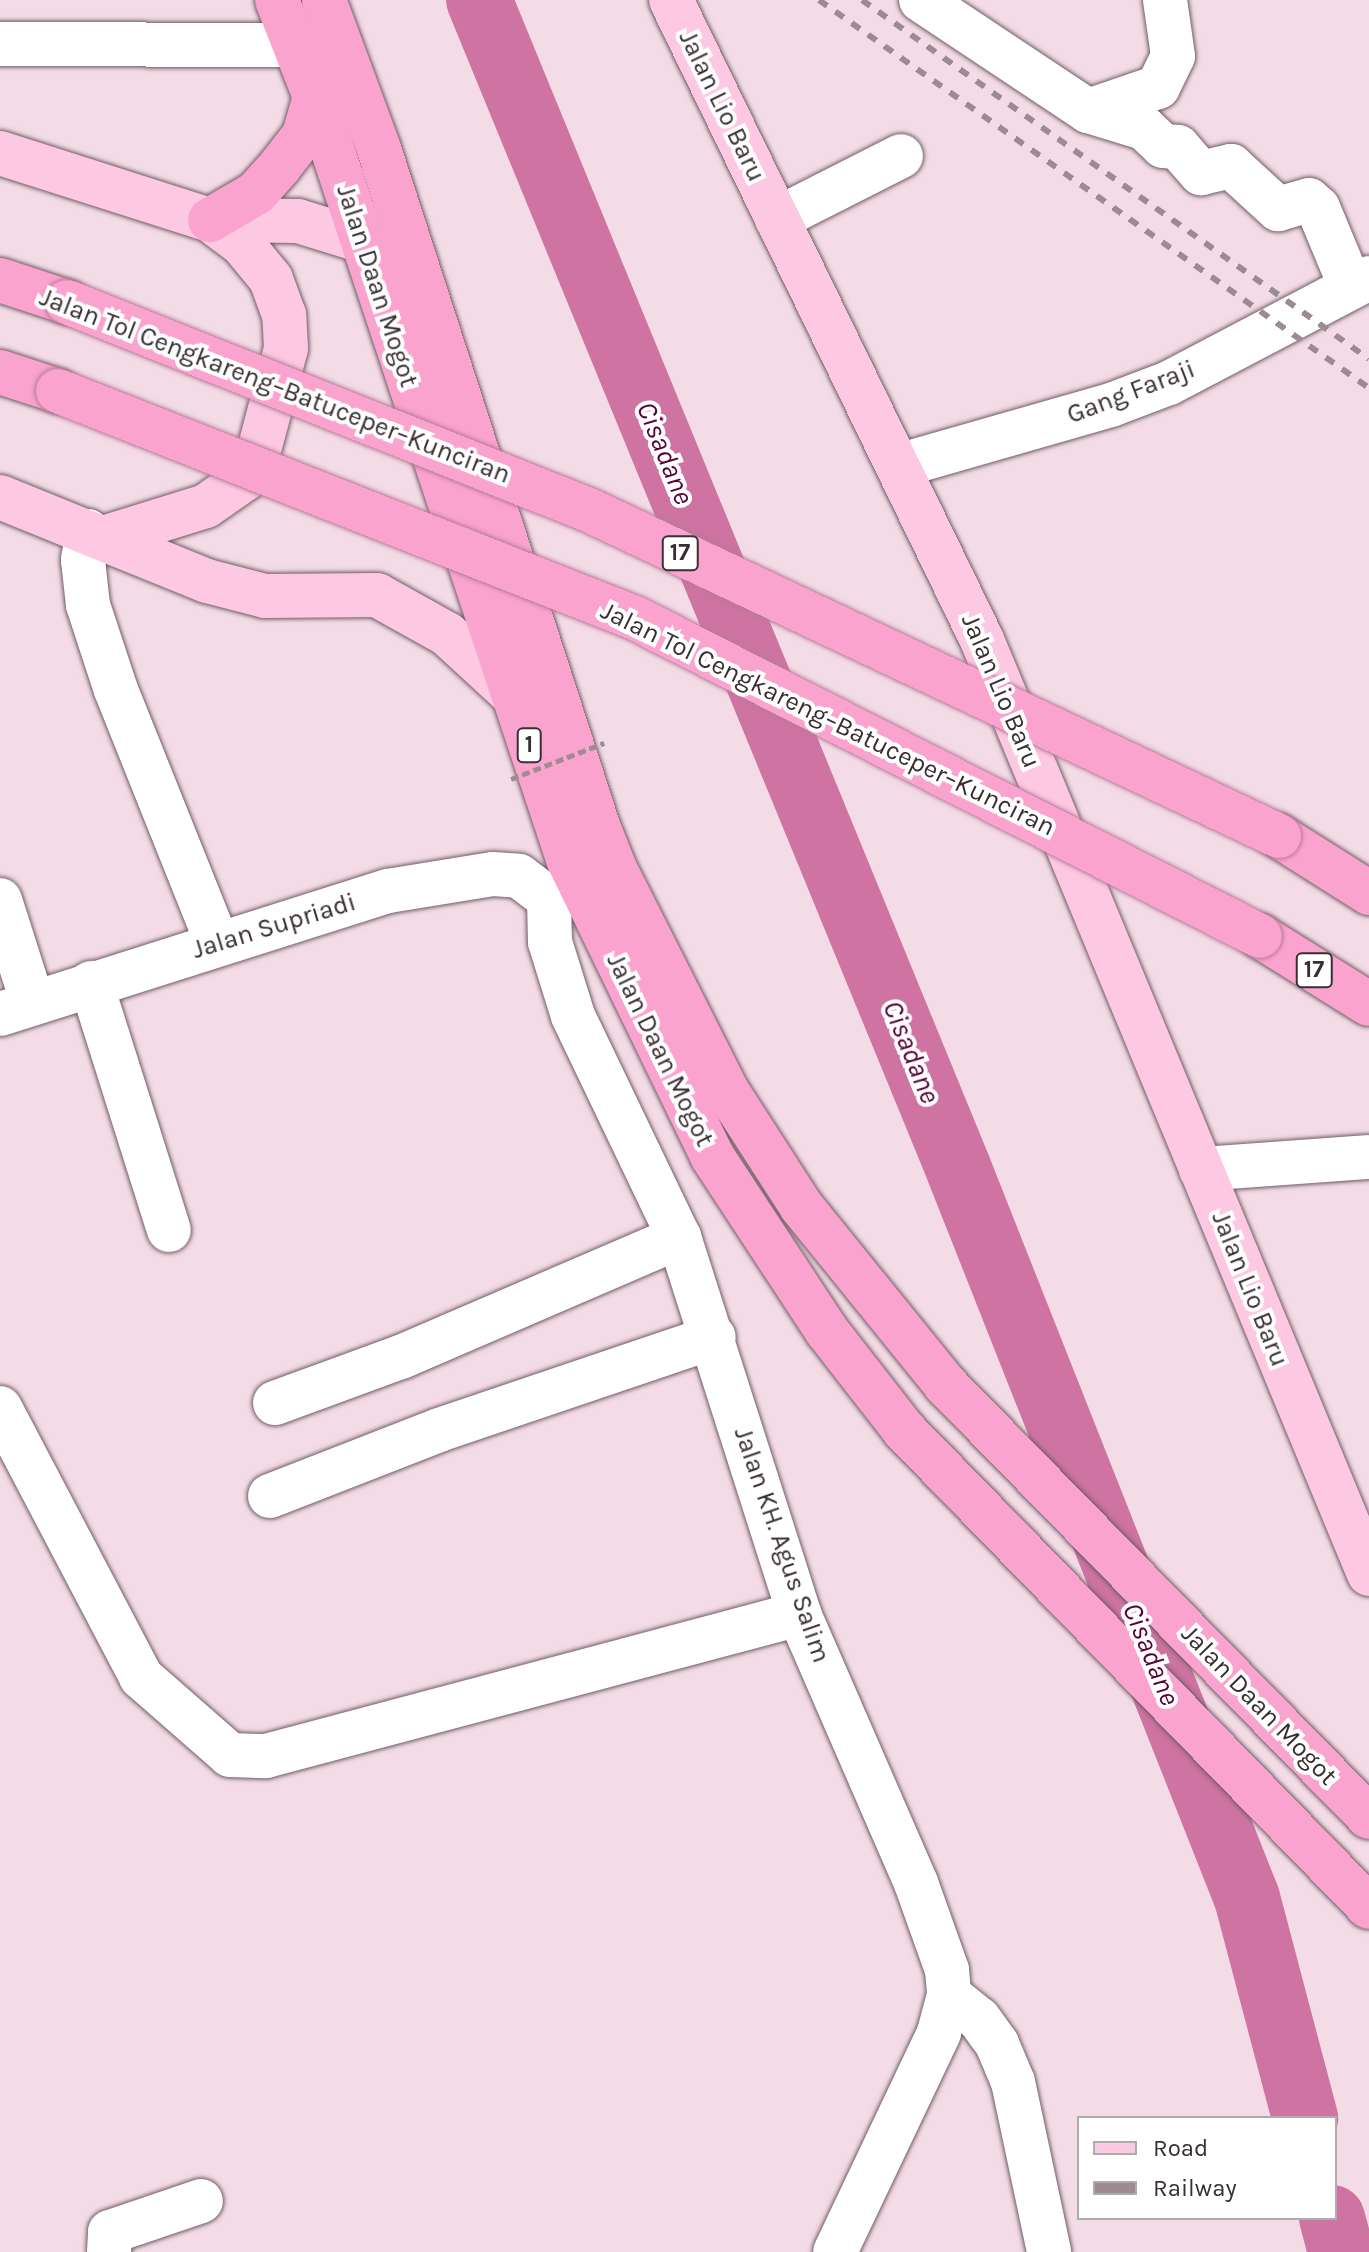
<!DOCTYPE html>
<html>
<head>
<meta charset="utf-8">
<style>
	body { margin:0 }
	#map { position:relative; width:1369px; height:2252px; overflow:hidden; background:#f3dce6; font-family:Karla,sans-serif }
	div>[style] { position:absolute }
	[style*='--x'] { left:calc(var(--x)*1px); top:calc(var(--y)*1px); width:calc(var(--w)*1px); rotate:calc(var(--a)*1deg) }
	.river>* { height:66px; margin:-33px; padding:0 33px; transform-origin:33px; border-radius:33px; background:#ce73a2 }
	.roads { filter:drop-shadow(0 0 2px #715d66) drop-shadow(0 0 2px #715d66) }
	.minor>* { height:44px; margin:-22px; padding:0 22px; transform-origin:22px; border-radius:22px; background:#fff }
	.major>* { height:44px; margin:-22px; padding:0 22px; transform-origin:22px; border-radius:22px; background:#fdc8e2 }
	.highway>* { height:44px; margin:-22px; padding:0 22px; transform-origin:22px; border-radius:22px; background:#fba3cf }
	.rail>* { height:6px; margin-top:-3px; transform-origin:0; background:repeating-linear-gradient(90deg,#9c8b93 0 10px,transparent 0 20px) }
	.path-bridge>* { height:5px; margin-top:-2.5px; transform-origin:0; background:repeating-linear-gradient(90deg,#9d8c94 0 8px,transparent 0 12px) }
	.bridges { filter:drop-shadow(0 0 2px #b77a98) drop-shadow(0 0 2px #b77a98) }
	.highway-bridge>* { height:44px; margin:-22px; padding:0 22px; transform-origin:22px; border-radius:22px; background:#fba3cf }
	span { translate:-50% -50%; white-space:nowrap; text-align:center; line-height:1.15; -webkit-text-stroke:8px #fff; paint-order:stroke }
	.shield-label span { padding:2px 6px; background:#fff; border:2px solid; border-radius:6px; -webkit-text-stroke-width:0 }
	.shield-label { font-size:24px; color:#382f33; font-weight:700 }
	.street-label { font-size:26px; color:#382f33 }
	.water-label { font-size:28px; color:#560037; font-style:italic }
	.legend { position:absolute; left:1077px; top:2116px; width:260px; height:104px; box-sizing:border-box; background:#fff; border:2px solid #afacad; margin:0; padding:10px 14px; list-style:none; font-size:24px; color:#382f33 }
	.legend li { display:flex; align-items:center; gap:16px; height:40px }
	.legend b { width:40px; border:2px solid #afacad }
</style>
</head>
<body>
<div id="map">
	<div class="river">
		<div style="--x:479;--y:0;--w:1265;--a:67.69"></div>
		<div style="--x:959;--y:1170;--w:783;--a:68.42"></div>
		<div style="--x:1247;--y:1898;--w:228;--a:75.2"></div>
		<div style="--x:1332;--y:2218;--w:35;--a:75"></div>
	</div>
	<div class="roads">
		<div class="minor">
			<div style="--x:921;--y:0;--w:201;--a:33.6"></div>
			<div style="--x:1088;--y:111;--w:59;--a:16.9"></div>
			<div style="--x:1144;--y:128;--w:26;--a:43"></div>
			<div style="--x:1163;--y:146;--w:15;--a:4"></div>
			<div style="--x:1178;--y:147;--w:35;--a:49"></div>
			<div style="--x:1201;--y:173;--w:31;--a:-13"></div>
			<div style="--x:1231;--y:166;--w:64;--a:42.5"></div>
			<div style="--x:1278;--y:209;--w:32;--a:-16"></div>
			<div style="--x:1309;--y:200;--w:12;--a:42"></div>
			<div style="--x:1318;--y:208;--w:83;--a:67.4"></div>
			<div style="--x:0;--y:44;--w:295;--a:0.2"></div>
			<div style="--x:1088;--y:111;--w:74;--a:-18.9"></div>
			<div style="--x:1158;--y:87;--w:34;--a:-64"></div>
			<div style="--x:1173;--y:56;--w:57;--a:-98.1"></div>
			<div style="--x:777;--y:219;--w:139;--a:-26.9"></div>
			<div style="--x:898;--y:466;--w:222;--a:-16"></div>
			<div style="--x:1111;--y:405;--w:62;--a:-20.8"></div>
			<div style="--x:1169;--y:383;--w:226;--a:-27.7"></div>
			<div style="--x:88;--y:531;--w:29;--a:100"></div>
			<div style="--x:83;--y:560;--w:45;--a:83.7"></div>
			<div style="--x:88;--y:605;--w:89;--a:71.8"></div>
			<div style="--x:116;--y:690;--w:272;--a:68.2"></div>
			<div style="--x:615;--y:872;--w:71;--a:157.8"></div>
			<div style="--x:549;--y:899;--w:43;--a:88.7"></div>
			<div style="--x:550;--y:942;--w:77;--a:72.7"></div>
			<div style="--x:573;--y:1016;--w:245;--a:64.4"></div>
			<div style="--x:679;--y:1237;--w:396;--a:72.3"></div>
			<div style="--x:799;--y:1614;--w:293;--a:66.5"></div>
			<div style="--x:916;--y:1883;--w:92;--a:70.4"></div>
			<div style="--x:947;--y:1970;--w:25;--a:85"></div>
			<div style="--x:949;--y:1995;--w:39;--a:105"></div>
			<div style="--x:939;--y:2033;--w:242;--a:115.4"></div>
			<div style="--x:0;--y:900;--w:106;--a:72.4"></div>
			<div style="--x:91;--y:983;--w:259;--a:72.5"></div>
			<div style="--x:0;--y:1014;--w:407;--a:-17.6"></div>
			<div style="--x:388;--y:891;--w:106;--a:-9.2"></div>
			<div style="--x:493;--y:874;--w:26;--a:4"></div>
			<div style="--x:519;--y:876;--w:38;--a:37"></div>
			<div style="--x:1201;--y:1169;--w:168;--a:-4.1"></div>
			<div style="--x:275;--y:1403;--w:134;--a:-20.1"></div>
			<div style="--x:401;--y:1357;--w:303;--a:-23.3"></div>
			<div style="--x:0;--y:1408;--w:304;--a:62.3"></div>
			<div style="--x:141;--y:1677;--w:118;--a:41.2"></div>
			<div style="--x:230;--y:1755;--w:36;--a:2"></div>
			<div style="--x:266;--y:1756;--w:552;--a:-14.92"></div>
			<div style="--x:270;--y:1496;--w:181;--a:-21.3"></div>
			<div style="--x:439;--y:1430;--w:290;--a:-18.7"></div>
			<div style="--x:949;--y:1995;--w:38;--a:39"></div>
			<div style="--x:979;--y:2019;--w:31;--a:54"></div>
			<div style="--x:997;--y:2044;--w:41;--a:67.2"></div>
			<div style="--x:1013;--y:2082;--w:174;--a:78"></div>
			<div style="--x:109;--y:2252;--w:20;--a:-87"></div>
			<div style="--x:110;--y:2232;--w:96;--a:-18.8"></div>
		</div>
		<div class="major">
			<div style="--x:671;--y:0;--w:712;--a:64.08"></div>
			<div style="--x:982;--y:640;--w:1011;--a:67.49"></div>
			<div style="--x:0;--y:153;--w:220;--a:17.7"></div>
			<div style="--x:210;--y:220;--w:88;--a:0.7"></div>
			<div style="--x:298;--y:221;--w:68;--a:17.1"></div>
			<div style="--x:0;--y:497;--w:223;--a:22.1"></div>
			<div style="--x:207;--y:581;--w:60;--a:14.5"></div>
			<div style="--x:265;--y:596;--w:112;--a:-0.5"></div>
			<div style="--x:377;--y:595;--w:80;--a:29.1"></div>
			<div style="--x:447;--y:634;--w:86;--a:42.6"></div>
			<div style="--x:103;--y:538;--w:108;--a:-17.3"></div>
			<div style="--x:206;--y:506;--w:49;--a:-35"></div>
			<div style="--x:246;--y:478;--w:23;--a:-61"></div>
			<div style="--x:257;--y:458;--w:114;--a:-75.2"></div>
			<div style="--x:286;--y:348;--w:33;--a:-93"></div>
			<div style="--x:284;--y:315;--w:38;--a:-110"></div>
			<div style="--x:271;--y:279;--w:45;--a:-129.6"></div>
			<div style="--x:242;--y:244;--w:40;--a:-143"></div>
		</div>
		<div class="highway">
			<div style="--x:277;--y:0;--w:104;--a:68.6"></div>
			<div style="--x:315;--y:97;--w:803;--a:71.63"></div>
			<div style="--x:568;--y:859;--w:330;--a:64.1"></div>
			<div style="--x:712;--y:1156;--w:209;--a:56.7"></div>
			<div style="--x:827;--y:1331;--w:125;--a:52.1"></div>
			<div style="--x:904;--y:1430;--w:666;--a:45.73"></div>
			<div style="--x:324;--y:0;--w:159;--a:69.7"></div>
			<div style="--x:379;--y:149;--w:712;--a:72.07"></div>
			<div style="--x:598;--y:826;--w:48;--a:68.2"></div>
			<div style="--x:616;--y:871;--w:246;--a:63.2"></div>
			<div style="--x:727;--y:1091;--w:137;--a:57.2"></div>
			<div style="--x:801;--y:1206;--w:229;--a:51"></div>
			<div style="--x:945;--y:1384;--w:606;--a:45.6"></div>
			<div style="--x:210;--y:220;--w:53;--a:-30.4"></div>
			<div style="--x:256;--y:193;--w:36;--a:-48"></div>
			<div style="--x:280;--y:166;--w:39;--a:-52"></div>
			<div style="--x:304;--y:135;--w:40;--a:-74"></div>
			<div style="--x:0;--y:280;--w:71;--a:18.2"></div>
			<div style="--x:0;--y:372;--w:61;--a:18.1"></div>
			<div style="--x:1279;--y:836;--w:107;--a:32.3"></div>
			<div style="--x:1260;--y:936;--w:128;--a:32"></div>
		</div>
	</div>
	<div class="rail">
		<div style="--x:819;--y:0;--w:673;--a:35.2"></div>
		<div style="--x:862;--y:0;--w:621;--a:35.3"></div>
	</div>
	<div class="path-bridge">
		<div style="--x:511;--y:779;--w:100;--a:-21.2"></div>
	</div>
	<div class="bridges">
		<div class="highway-bridge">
			<div style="--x:67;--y:302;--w:564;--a:21.74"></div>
			<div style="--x:591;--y:511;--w:761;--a:25.29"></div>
			<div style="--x:58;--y:391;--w:620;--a:21.48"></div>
			<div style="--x:635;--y:618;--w:701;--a:26.97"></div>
		</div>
	</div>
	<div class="shield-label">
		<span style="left:680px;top:553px">17</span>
		<span style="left:529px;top:745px">1</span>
		<span style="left:1314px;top:970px">17</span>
	</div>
	<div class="street-label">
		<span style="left:722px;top:106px;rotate:64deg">Jalan Lio Baru</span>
		<span style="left:377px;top:286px;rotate:72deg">Jalan Daan Mogot</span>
		<span style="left:275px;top:386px;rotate:21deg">Jalan Tol Cengkareng–Batuceper–Kunciran</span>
		<span style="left:1131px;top:392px;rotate:-21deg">Gang Faraji</span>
		<span style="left:1001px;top:691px;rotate:67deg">Jalan Lio Baru</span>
		<span style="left:828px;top:719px;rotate:26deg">Jalan Tol Cengkareng–Batuceper–Kunciran</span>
		<span style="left:274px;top:926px;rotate:-17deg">Jalan Supriadi</span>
		<span style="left:660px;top:1050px;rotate:64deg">Jalan Daan Mogot</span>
		<span style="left:1250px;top:1289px;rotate:68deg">Jalan Lio Baru</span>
		<span style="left:782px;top:1545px;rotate:71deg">Jalan KH. Agus Salim</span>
		<span style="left:1259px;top:1705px;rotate:46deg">Jalan Daan Mogot</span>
	</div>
	<div class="water-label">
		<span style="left:665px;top:453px;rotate:68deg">Cisadane</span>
		<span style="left:911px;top:1052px;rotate:68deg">Cisadane</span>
		<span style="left:1151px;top:1654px;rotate:68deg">Cisadane</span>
	</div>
	<ul class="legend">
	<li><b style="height:10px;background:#fdc8e2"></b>Road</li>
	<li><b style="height:10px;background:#9c8b93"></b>Railway</li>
	</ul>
</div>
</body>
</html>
